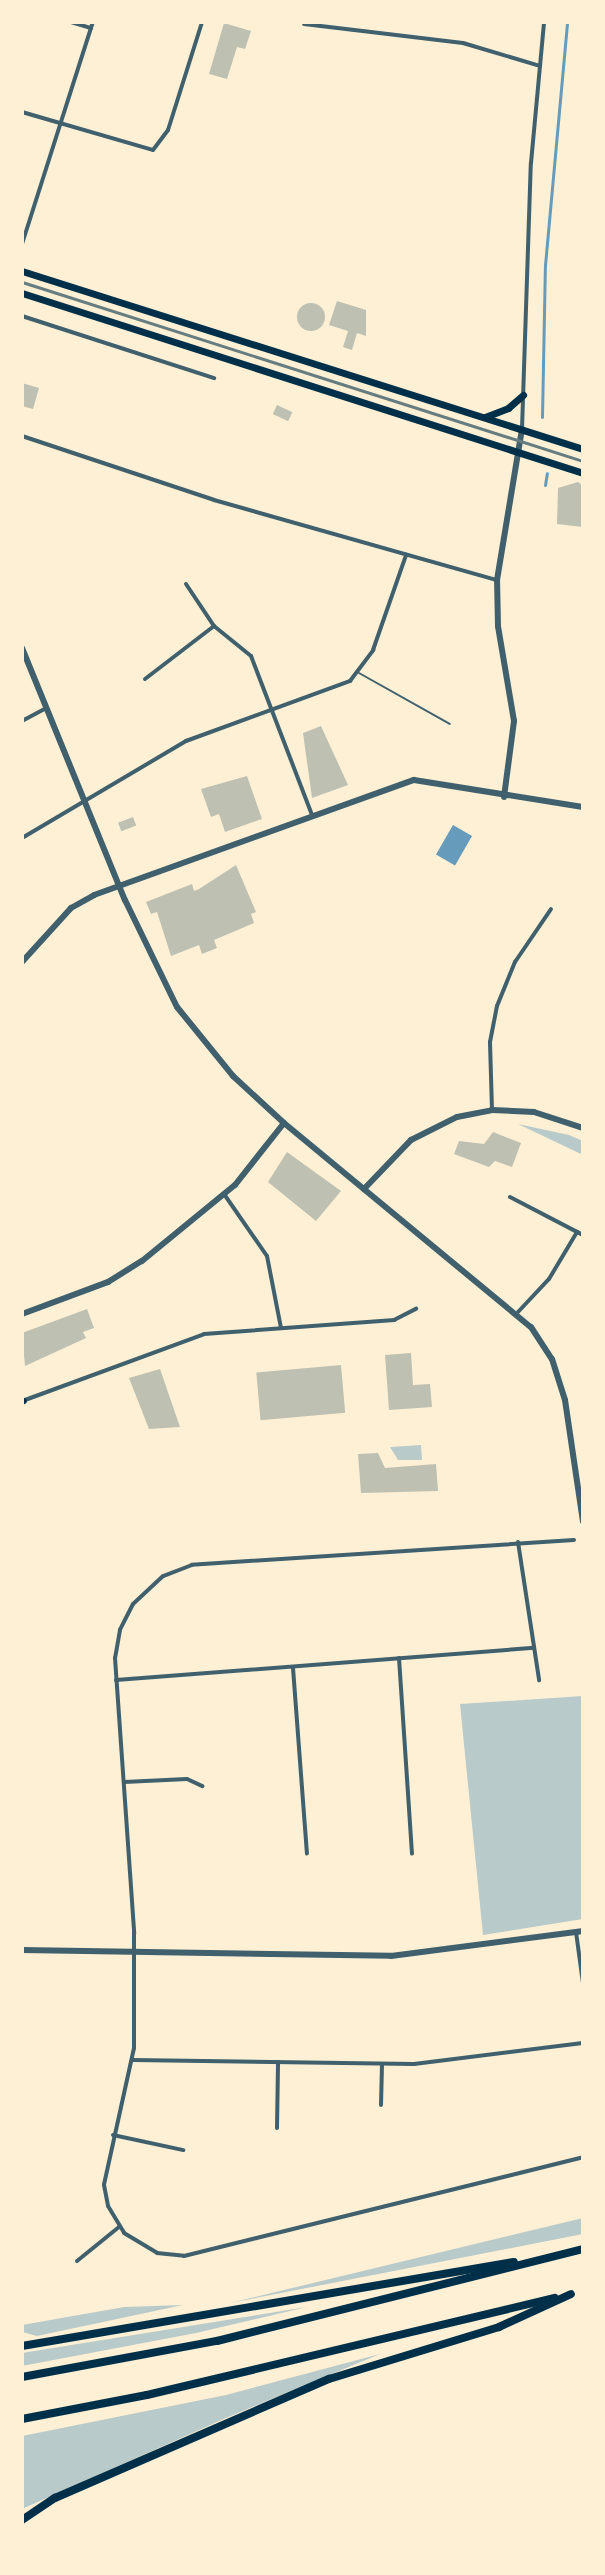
<!DOCTYPE html>
<html>
<head>
<meta charset="utf-8">
<style>
	body { margin:0 }
	#map { position:relative; width:605px; height:2575px; overflow:hidden; background:#fdf0d5; font-family:Manrope,sans-serif }
	div>[style] { position:absolute }
	[style*='--x'] { left:calc(var(--x)*1px); top:calc(var(--y)*1px); width:calc(var(--w)*1px); rotate:calc(var(--a)*1deg) }
	.green>* { inset:0; background:#b9caca }
	.water>* { inset:0; background:#669bbc; transform-origin:0 0 }
	.stream>* { height:3px; margin:-1.5px; padding:0 1.5px; transform-origin:1.5px; border-radius:1.5px; background:#669bbc }
	.building>* { inset:0; background:#bec0b2; transform-origin:0 0 }
	.round { border-radius:50% }
	.service>* { height:2px; margin:-1px; padding:0 1px; transform-origin:1px; border-radius:1px; background:#3f606c }
	.minor>* { height:4px; margin:-2px; padding:0 2px; transform-origin:2px; border-radius:2px; background:#3f606c }
	.tertiary>* { height:6px; margin:-3px; padding:0 3px; transform-origin:3px; border-radius:3px; background:#3f606c }
	.secondary>* { height:6px; margin:-3px; padding:0 3px; transform-origin:3px; border-radius:3px; background:#003049 }
	.primary>* { height:7px; margin:-3.5px; padding:0 3.5px; transform-origin:3.5px; border-radius:3.5px; background:#003049 }
	.motorway>* { height:8px; margin:-4px; padding:0 4px; transform-origin:4px; border-radius:4px; background:#003049 }
	.rail>* { height:3px; margin:-1.5px; padding:0 1.5px; transform-origin:1.5px; border-radius:1.5px; background:#657d81 }
	span { translate:-50% -50%; white-space:nowrap; text-align:center; line-height:1.15; -webkit-text-stroke:8px #fdf0d5; paint-order:stroke }
	.frame { position:absolute; inset:0; border:24px solid #fdf0d5; pointer-events:none }
</style>
</head>
<body>
<div id="map">
	<div class="green">
		<div style="clip-path:polygon(518px 1124px,569px 1135px,583px 1141px,583px 1155px)"></div>
		<div style="clip-path:polygon(421px 1445px,422px 1460px,398px 1460px,390px 1447px)"></div>
		<div style="clip-path:polygon(583px 1696px,583px 1919px,483px 1935px,460px 1704px)"></div>
		<div style="clip-path:polygon(583px 2218px,583px 2234px,230px 2303px)"></div>
		<div style="clip-path:polygon(183px 2305px,37px 2336px,22px 2332px,22px 2325px,124px 2307px)"></div>
		<div style="clip-path:polygon(307px 2307px,196px 2333px,22px 2366px,22px 2353px)"></div>
		<div style="clip-path:polygon(380px 2354px,226px 2418px,22px 2509px,22px 2436px,226px 2395px)"></div>
	</div>
	<div class="water">
		<div style="left:453px;top:825px;width:22px;height:34px;rotate:30deg"></div>
	</div>
	<div class="stream">
		<div style="--x:542;--y:417;--w:152;--a:-88.9"></div>
		<div style="--x:545;--y:265;--w:244;--a:-84.8"></div>
		<div style="--x:545;--y:485;--w:12;--a:-81"></div>
	</div>
	<div class="building">
		<div style="clip-path:polygon(224px 23px,251px 31px,245px 49px,237px 47px,227px 79px,209px 74px)"></div>
		<div style="clip-path:polygon(337px 301px,366px 310px,366px 336px,357px 333px,352px 350px,343px 347px,348px 331px,329px 325px)"></div>
		<div class="round" style="left:297px;top:303px;width:28px;height:28px"></div>
		<div style="clip-path:polygon(22px 383px,39px 388px,33px 409px,22px 406px)"></div>
		<div style="left:277px;top:405px;width:17px;height:10px;rotate:25deg"></div>
		<div style="clip-path:polygon(578px 482px,583px 486px,583px 527px,557px 524px,558px 488px)"></div>
		<div style="clip-path:polygon(321px 726px,348px 785px,312px 798px,303px 733px)"></div>
		<div style="clip-path:polygon(247px 776px,262px 819px,225px 832px,219px 814px,211px 817px,201px 789px)"></div>
		<div style="left:133px;top:817px;width:9px;height:16px;rotate:69deg"></div>
		<div style="clip-path:polygon(236px 865px,256px 912px,251px 914px,254px 923px,214px 940px,217px 948px,202px 954px,199px 945px,171px 956px,157px 912px,151px 914px,146px 902px,192px 884px,194px 891px,199px 889px)"></div>
		<div style="clip-path:polygon(493px 1132px,521px 1143px,512px 1167px,495px 1161px,489px 1167px,454px 1154px,459px 1141px,484px 1144px)"></div>
		<div style="clip-path:polygon(287px 1152px,341px 1191px,316px 1221px,268px 1182px)"></div>
		<div style="clip-path:polygon(87px 1309px,94px 1328px,83px 1332px,86px 1338px,25px 1366px,22px 1333px)"></div>
		<div style="clip-path:polygon(411px 1353px,413px 1385px,430px 1384px,432px 1407px,389px 1410px,385px 1355px)"></div>
		<div style="left:341px;top:1365px;width:48px;height:85px;rotate:85deg"></div>
		<div style="clip-path:polygon(160px 1369px,180px 1427px,149px 1429px,129px 1378px)"></div>
		<div style="clip-path:polygon(378px 1453px,385px 1468px,436px 1464px,438px 1491px,361px 1493px,358px 1454px)"></div>
	</div>
	<div class="service">
		<div style="--x:359;--y:673;--w:104;--a:29.3"></div>
	</div>
	<div class="minor">
		<div style="--x:71;--y:22;--w:21;--a:17"></div>
		<div style="--x:304;--y:24;--w:160;--a:6.8"></div>
		<div style="--x:463;--y:43;--w:80;--a:16.6"></div>
		<div style="--x:22;--y:112;--w:136;--a:16.2"></div>
		<div style="--x:153;--y:150;--w:25;--a:-53"></div>
		<div style="--x:168;--y:130;--w:113;--a:-72.5"></div>
		<div style="--x:22;--y:244;--w:233;--a:-72.3"></div>
		<div style="--x:22;--y:316;--w:202;--a:17.9"></div>
		<div style="--x:522;--y:429;--w:266;--a:-88.1"></div>
		<div style="--x:531;--y:163;--w:142;--a:-84.7"></div>
		<div style="--x:22;--y:436;--w:202;--a:18.4"></div>
		<div style="--x:214;--y:500;--w:294;--a:15.8"></div>
		<div style="--x:186;--y:584;--w:50;--a:56.3"></div>
		<div style="--x:214;--y:626;--w:48;--a:39"></div>
		<div style="--x:251;--y:656;--w:170;--a:69"></div>
		<div style="--x:145;--y:679;--w:87;--a:-37.5"></div>
		<div style="--x:22;--y:721;--w:27;--a:-28"></div>
		<div style="--x:22;--y:838;--w:191;--a:-30.6"></div>
		<div style="--x:186;--y:741;--w:175;--a:-20.1"></div>
		<div style="--x:350;--y:681;--w:39;--a:-53"></div>
		<div style="--x:373;--y:650;--w:101;--a:-70.8"></div>
		<div style="--x:492;--y:1110;--w:68;--a:-91.7"></div>
		<div style="--x:490;--y:1042;--w:37;--a:-79"></div>
		<div style="--x:497;--y:1006;--w:48;--a:-67.8"></div>
		<div style="--x:515;--y:962;--w:64;--a:-55.8"></div>
		<div style="--x:224;--y:1194;--w:75;--a:55.3"></div>
		<div style="--x:267;--y:1256;--w:73;--a:79"></div>
		<div style="--x:510;--y:1197;--w:82;--a:27.5"></div>
		<div style="--x:518;--y:1312;--w:45;--a:-46.8"></div>
		<div style="--x:549;--y:1279;--w:55;--a:-59.2"></div>
		<div style="--x:25;--y:1400;--w:191;--a:-20.2"></div>
		<div style="--x:204;--y:1334;--w:191;--a:-4.2"></div>
		<div style="--x:394;--y:1320;--w:25;--a:-27"></div>
		<div style="--x:574;--y:1540;--w:383;--a:176.3"></div>
		<div style="--x:192;--y:1565;--w:31;--a:159"></div>
		<div style="--x:163;--y:1576;--w:41;--a:137"></div>
		<div style="--x:133;--y:1604;--w:29;--a:117"></div>
		<div style="--x:120;--y:1630;--w:28;--a:100"></div>
		<div style="--x:115;--y:1658;--w:276;--a:86"></div>
		<div style="--x:134;--y:1933;--w:115;--a:90"></div>
		<div style="--x:134;--y:2048;--w:140;--a:102.4"></div>
		<div style="--x:104;--y:2185;--w:21;--a:79"></div>
		<div style="--x:108;--y:2206;--w:31;--a:59"></div>
		<div style="--x:124;--y:2233;--w:39;--a:31"></div>
		<div style="--x:157;--y:2253;--w:27;--a:6"></div>
		<div style="--x:184;--y:2256;--w:411;--a:-13.9"></div>
		<div style="--x:518;--y:1542;--w:140;--a:81.3"></div>
		<div style="--x:399;--y:1658;--w:196;--a:86.2"></div>
		<div style="--x:293;--y:1668;--w:186;--a:85.7"></div>
		<div style="--x:116;--y:1680;--w:419;--a:-4.4"></div>
		<div style="--x:124;--y:1782;--w:63;--a:-2.7"></div>
		<div style="--x:187;--y:1779;--w:17;--a:25"></div>
		<div style="--x:576;--y:1932;--w:51;--a:82.2"></div>
		<div style="--x:132;--y:2060;--w:282;--a:0.8"></div>
		<div style="--x:414;--y:2064;--w:170;--a:-7.1"></div>
		<div style="--x:381;--y:2105;--w:40;--a:-88.6"></div>
		<div style="--x:277;--y:2128;--w:66;--a:-89.1"></div>
		<div style="--x:113;--y:2135;--w:72;--a:12.1"></div>
		<div style="--x:77;--y:2261;--w:54;--a:-39"></div>
	</div>
	<div class="tertiary">
		<div style="--x:22;--y:648;--w:272;--a:67.8"></div>
		<div style="--x:125;--y:900;--w:119;--a:64.1"></div>
		<div style="--x:177;--y:1007;--w:89;--a:50.9"></div>
		<div style="--x:233;--y:1076;--w:69;--a:42.7"></div>
		<div style="--x:284;--y:1123;--w:320;--a:39.6"></div>
		<div style="--x:531;--y:1327;--w:38;--a:57"></div>
		<div style="--x:552;--y:1359;--w:43;--a:72.4"></div>
		<div style="--x:565;--y:1400;--w:123;--a:81.6"></div>
		<div style="--x:504;--y:797;--w:77;--a:-82.5"></div>
		<div style="--x:514;--y:721;--w:96;--a:-99.6"></div>
		<div style="--x:498;--y:626;--w:46;--a:-91.2"></div>
		<div style="--x:497;--y:580;--w:153;--a:-80.6"></div>
		<div style="--x:22;--y:962;--w:73;--a:-47.8"></div>
		<div style="--x:71;--y:908;--w:26;--a:-29"></div>
		<div style="--x:94;--y:895;--w:340;--a:-19.8"></div>
		<div style="--x:414;--y:780;--w:171;--a:9.1"></div>
		<div style="--x:364;--y:1189;--w:68;--a:-46.2"></div>
		<div style="--x:411;--y:1140;--w:51;--a:-26.6"></div>
		<div style="--x:457;--y:1117;--w:36;--a:-11"></div>
		<div style="--x:492;--y:1110;--w:42;--a:2.7"></div>
		<div style="--x:534;--y:1112;--w:52;--a:18.1"></div>
		<div style="--x:22;--y:1314;--w:92;--a:-20.4"></div>
		<div style="--x:108;--y:1282;--w:40;--a:-32"></div>
		<div style="--x:142;--y:1261;--w:120;--a:-39.3"></div>
		<div style="--x:235;--y:1185;--w:79;--a:-51.7"></div>
		<div style="--x:22;--y:1950;--w:369;--a:0.9"></div>
		<div style="--x:391;--y:1956;--w:194;--a:-7.4"></div>
	</div>
	<div class="secondary">
		<div style="--x:22;--y:1402;--w:2;--a:-27"></div>
	</div>
	<div class="primary">
		<div style="--x:22;--y:271;--w:589;--a:17.6"></div>
		<div style="--x:22;--y:293;--w:589;--a:17.79"></div>
		<div style="--x:485;--y:417;--w:25;--a:-21"></div>
		<div style="--x:508;--y:408;--w:20;--a:-41"></div>
	</div>
	<div class="motorway">
		<div style="--x:22;--y:2346;--w:499;--a:-9.7"></div>
		<div style="--x:22;--y:2377;--w:198;--a:-10.5"></div>
		<div style="--x:217;--y:2341;--w:377;--a:-14.1"></div>
		<div style="--x:22;--y:2419;--w:127;--a:-10.9"></div>
		<div style="--x:147;--y:2395;--w:419;--a:-13.4"></div>
		<div style="--x:22;--y:2520;--w:40;--a:-34"></div>
		<div style="--x:55;--y:2498;--w:299;--a:-23.5"></div>
		<div style="--x:329;--y:2379;--w:178;--a:-17"></div>
		<div style="--x:499;--y:2327;--w:79;--a:-24.6"></div>
	</div>
	<div class="rail">
		<div style="--x:22;--y:282;--w:589;--a:17.7"></div>
	</div>
	<div class="frame"></div>
</div>
</body>
</html>
